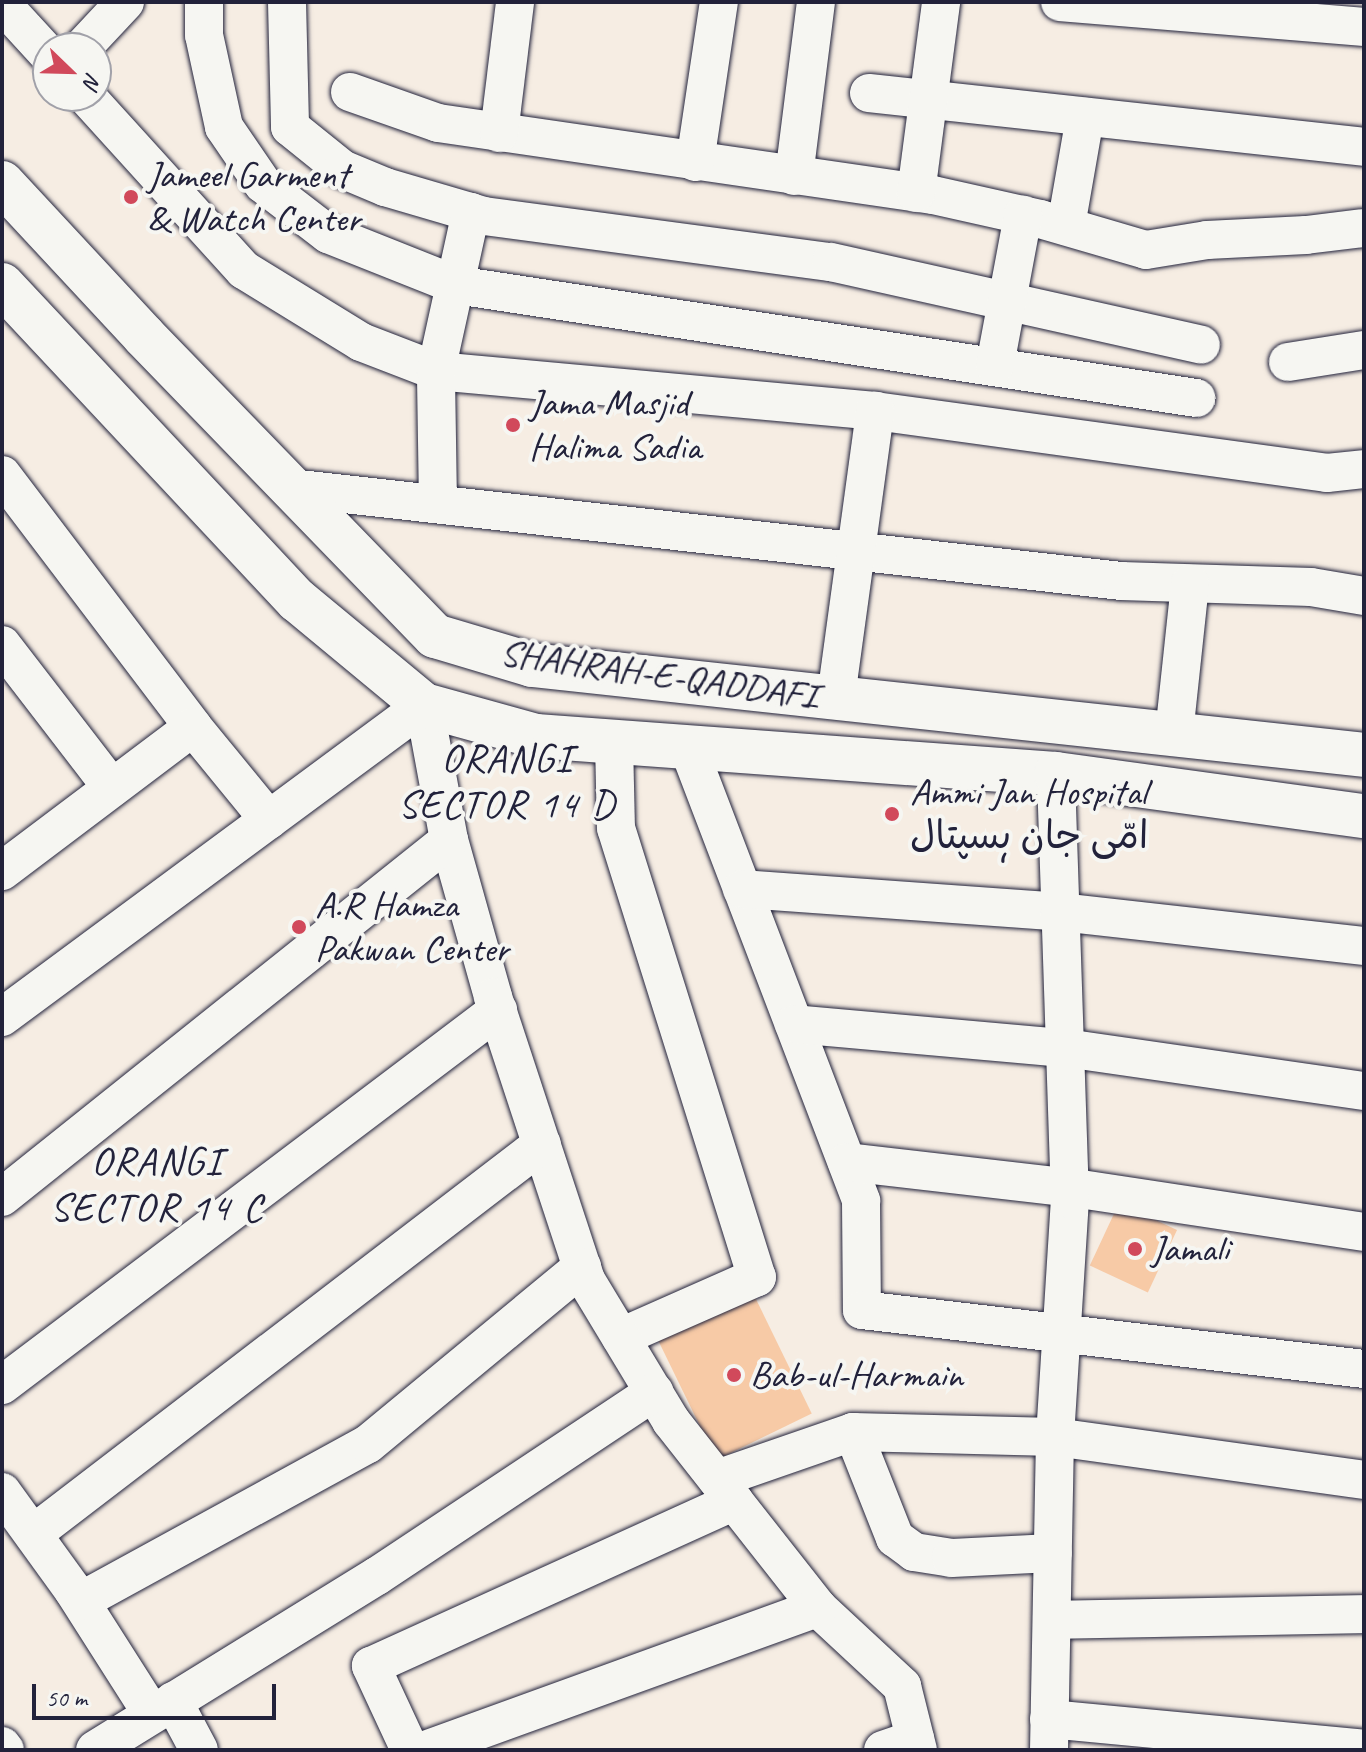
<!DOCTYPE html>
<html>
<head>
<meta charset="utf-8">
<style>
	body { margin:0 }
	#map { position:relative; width:1366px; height:1752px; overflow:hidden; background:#f6ede3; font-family:Caveat,"Playpen Sans Arabic",sans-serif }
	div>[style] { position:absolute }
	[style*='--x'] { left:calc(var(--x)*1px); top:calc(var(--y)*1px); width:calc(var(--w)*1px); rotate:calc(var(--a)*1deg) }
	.building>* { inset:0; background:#f7caa6; transform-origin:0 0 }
	.roads { filter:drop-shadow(0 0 2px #22223b) drop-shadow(0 0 2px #22223b) }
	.street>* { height:38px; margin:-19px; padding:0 19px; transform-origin:19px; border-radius:19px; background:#f6f6f2 }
	.primary>* { height:44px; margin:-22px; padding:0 22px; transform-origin:22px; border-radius:22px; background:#f6f6f2 }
	.dots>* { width:22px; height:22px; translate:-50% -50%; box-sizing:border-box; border:4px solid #f6f6f2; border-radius:50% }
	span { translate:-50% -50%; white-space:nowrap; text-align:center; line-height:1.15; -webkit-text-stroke:8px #f6f6f2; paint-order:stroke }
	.poi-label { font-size:38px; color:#22223b }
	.left { translate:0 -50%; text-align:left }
	.street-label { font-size:38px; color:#22223b }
	.neighbourhood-label { font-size:40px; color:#22223b; letter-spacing:2px }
	.frame { position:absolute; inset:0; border:4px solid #22223b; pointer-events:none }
	.north { position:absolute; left:32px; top:32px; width:80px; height:80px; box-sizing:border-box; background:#f6f6f2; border:2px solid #a1a1a9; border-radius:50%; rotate:113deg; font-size:22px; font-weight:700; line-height:32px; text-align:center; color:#22223b }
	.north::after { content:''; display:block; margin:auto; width:28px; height:36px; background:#d1495b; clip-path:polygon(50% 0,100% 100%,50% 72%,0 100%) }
	.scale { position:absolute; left:32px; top:1684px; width:244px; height:36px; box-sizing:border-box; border:4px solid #22223b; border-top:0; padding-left:10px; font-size:24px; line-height:28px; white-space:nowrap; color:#22223b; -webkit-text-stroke:6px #f6f6f2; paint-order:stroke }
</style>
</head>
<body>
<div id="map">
	<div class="building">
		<div style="left:1119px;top:1203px;width:64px;height:69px;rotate:25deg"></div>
		<div style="left:753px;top:1293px;width:134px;height:106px;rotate:64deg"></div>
	</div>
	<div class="roads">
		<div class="street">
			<div style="--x:204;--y:2;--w:33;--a:90"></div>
			<div style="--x:204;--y:35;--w:94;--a:77.7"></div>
			<div style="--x:224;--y:127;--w:69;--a:55.6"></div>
			<div style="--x:263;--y:184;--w:82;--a:37.6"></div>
			<div style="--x:328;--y:234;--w:138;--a:21.7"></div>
			<div style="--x:456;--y:285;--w:749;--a:8.68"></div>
			<div style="--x:287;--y:2;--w:125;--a:88.6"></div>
			<div style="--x:290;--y:127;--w:67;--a:38.9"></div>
			<div style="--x:342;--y:169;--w:47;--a:22.7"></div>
			<div style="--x:385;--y:187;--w:103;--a:16.3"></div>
			<div style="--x:484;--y:216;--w:350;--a:7.6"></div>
			<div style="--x:831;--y:262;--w:379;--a:12.6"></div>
			<div style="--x:1060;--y:2;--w:305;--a:4.7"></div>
			<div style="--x:2;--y:4;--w:68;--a:47.4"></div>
			<div style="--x:82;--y:48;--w:63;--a:-46.9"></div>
			<div style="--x:350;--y:92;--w:93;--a:19.4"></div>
			<div style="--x:438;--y:123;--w:500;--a:8.28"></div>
			<div style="--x:933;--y:195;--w:110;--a:12.6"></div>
			<div style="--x:1040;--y:219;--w:110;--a:16.3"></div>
			<div style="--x:1146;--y:250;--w:62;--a:-9.3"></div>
			<div style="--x:1207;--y:240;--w:99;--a:-2.9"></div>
			<div style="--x:1306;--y:235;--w:58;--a:-6.9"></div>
			<div style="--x:869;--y:93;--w:498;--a:6.2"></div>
			<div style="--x:86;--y:96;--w:235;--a:47.8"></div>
			<div style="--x:244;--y:270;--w:137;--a:31.6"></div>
			<div style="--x:361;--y:342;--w:80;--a:21.1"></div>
			<div style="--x:436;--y:371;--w:441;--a:5.2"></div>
			<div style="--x:875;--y:411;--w:456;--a:7.8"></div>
			<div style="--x:1327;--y:473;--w:37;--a:-6"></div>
			<div style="--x:499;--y:133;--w:132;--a:-83"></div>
			<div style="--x:695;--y:162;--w:162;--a:-81.5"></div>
			<div style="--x:794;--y:176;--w:175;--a:-82.8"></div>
			<div style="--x:916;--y:193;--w:193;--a:-82.5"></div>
			<div style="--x:1066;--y:226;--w:111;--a:-80.1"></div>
			<div style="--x:1288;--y:362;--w:77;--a:-9"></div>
			<div style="--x:995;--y:365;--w:153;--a:-79.4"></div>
			<div style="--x:2;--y:475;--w:316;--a:52.8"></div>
			<div style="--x:193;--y:727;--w:120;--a:50.7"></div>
			<div style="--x:291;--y:488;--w:835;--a:6.39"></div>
			<div style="--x:1121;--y:581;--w:190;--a:1.8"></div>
			<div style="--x:1311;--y:587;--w:54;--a:9.6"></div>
			<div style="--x:438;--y:504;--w:133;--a:-90.9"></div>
			<div style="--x:436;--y:371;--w:163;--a:-77.6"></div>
			<div style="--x:2;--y:645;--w:180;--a:52.4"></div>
			<div style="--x:836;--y:697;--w:289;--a:-82.2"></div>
			<div style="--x:1174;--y:734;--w:151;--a:-83.9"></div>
			<div style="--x:614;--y:742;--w:86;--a:88.7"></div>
			<div style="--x:616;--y:828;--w:471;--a:72.6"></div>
			<div style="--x:757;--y:1277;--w:149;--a:156.2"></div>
			<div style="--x:688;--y:747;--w:486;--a:69.1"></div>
			<div style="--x:861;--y:1201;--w:109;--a:89.5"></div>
			<div style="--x:862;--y:1310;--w:505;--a:6.7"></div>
			<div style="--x:2;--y:871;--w:239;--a:-37"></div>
			<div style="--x:742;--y:889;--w:319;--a:4.1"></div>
			<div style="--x:1060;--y:912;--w:306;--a:6.4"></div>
			<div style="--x:2;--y:1017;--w:525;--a:-36.48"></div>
			<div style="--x:424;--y:705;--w:137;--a:79.5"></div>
			<div style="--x:449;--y:840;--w:163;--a:74.3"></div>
			<div style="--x:493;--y:997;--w:298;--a:71.8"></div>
			<div style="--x:586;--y:1280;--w:165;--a:58.9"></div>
			<div style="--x:671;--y:1421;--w:238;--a:51.8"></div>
			<div style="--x:818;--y:1608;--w:115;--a:42.9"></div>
			<div style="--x:902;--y:1686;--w:66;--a:76"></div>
			<div style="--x:794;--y:1024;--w:272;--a:5.1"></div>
			<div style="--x:1065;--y:1048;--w:302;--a:8.2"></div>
			<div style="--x:847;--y:1162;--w:235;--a:6.6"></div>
			<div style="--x:1080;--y:1189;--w:287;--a:8.6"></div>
			<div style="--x:2;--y:1197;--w:572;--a:-38.61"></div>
			<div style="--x:2;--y:1385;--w:622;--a:-37.09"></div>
			<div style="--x:853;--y:1432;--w:114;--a:68.4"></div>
			<div style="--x:895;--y:1538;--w:24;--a:36"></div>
			<div style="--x:914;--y:1552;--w:37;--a:9"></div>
			<div style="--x:951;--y:1558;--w:102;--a:-2.8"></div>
			<div style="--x:717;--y:1479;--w:144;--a:-19.1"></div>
			<div style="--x:853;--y:1432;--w:202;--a:1.4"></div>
			<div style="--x:1055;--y:1437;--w:312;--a:7.9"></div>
			<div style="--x:2;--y:1492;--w:121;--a:54.1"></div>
			<div style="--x:73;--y:1590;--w:147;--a:57.5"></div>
			<div style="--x:33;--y:1534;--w:641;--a:-37.46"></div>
			<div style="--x:81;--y:1601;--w:327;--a:-28.7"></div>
			<div style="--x:368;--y:1444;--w:278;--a:-39.6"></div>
			<div style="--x:1052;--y:1620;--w:312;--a:-1.1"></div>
			<div style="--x:173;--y:1701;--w:55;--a:62"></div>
			<div style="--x:1049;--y:1719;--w:316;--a:5.4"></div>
			<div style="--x:2;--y:1746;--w:5;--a:53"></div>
			<div style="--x:95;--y:1750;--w:331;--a:-31.7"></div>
			<div style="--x:377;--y:1576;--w:333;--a:-33.6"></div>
			<div style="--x:410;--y:1750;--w:93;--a:-114.9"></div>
			<div style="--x:371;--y:1666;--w:399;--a:-24.4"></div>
			<div style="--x:425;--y:1750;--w:418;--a:-19.9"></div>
			<div style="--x:883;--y:1750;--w:34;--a:-19"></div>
			<div style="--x:1049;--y:1750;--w:313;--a:-88.9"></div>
			<div style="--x:1055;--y:1437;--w:238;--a:-86.4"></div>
			<div style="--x:1070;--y:1199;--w:425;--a:-91.9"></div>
		</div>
		<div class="primary">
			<div style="--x:2;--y:183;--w:209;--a:47.1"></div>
			<div style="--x:144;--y:336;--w:418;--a:45.9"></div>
			<div style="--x:435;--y:636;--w:101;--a:16.6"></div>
			<div style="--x:532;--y:665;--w:837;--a:6.17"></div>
			<div style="--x:2;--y:285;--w:432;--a:46.9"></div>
			<div style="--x:297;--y:600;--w:165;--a:39.6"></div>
			<div style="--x:424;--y:705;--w:116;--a:15.5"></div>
			<div style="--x:536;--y:736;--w:521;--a:4.18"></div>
			<div style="--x:1056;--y:774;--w:311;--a:7.8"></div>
		</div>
	</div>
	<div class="dots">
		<div style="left:131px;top:197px;background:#d1495b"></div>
		<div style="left:513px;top:425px;background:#d1495b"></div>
		<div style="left:892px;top:814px;background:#d1495b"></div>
		<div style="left:299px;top:927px;background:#d1495b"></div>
		<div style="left:1135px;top:1249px;background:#d1495b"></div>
		<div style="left:734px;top:1375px;background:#d1495b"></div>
	</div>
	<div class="poi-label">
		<span class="left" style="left:147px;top:197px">Jameel Garment<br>&amp; Watch Center</span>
		<span class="left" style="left:529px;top:425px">Jama Masjid<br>Halima Sadia</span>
		<span class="left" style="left:910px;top:814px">Ammi Jan Hospital<br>امّی جان ہسپتال</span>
		<span class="left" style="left:315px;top:927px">A.R Hamza<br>Pakwan Center</span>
		<span class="left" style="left:1151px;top:1249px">Jamali</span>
		<span class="left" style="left:750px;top:1375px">Bab-ul-Harmain</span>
	</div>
	<div class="street-label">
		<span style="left:659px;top:674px;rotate:8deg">SHAHRAH-E-QADDAFI</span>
	</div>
	<div class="neighbourhood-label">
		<span style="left:507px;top:781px">ORANGI<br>SECTOR 14 D</span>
		<span style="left:157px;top:1184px">ORANGI<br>SECTOR 14 C</span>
	</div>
	<div class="frame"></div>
	<div class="north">N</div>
	<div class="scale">50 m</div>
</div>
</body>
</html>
